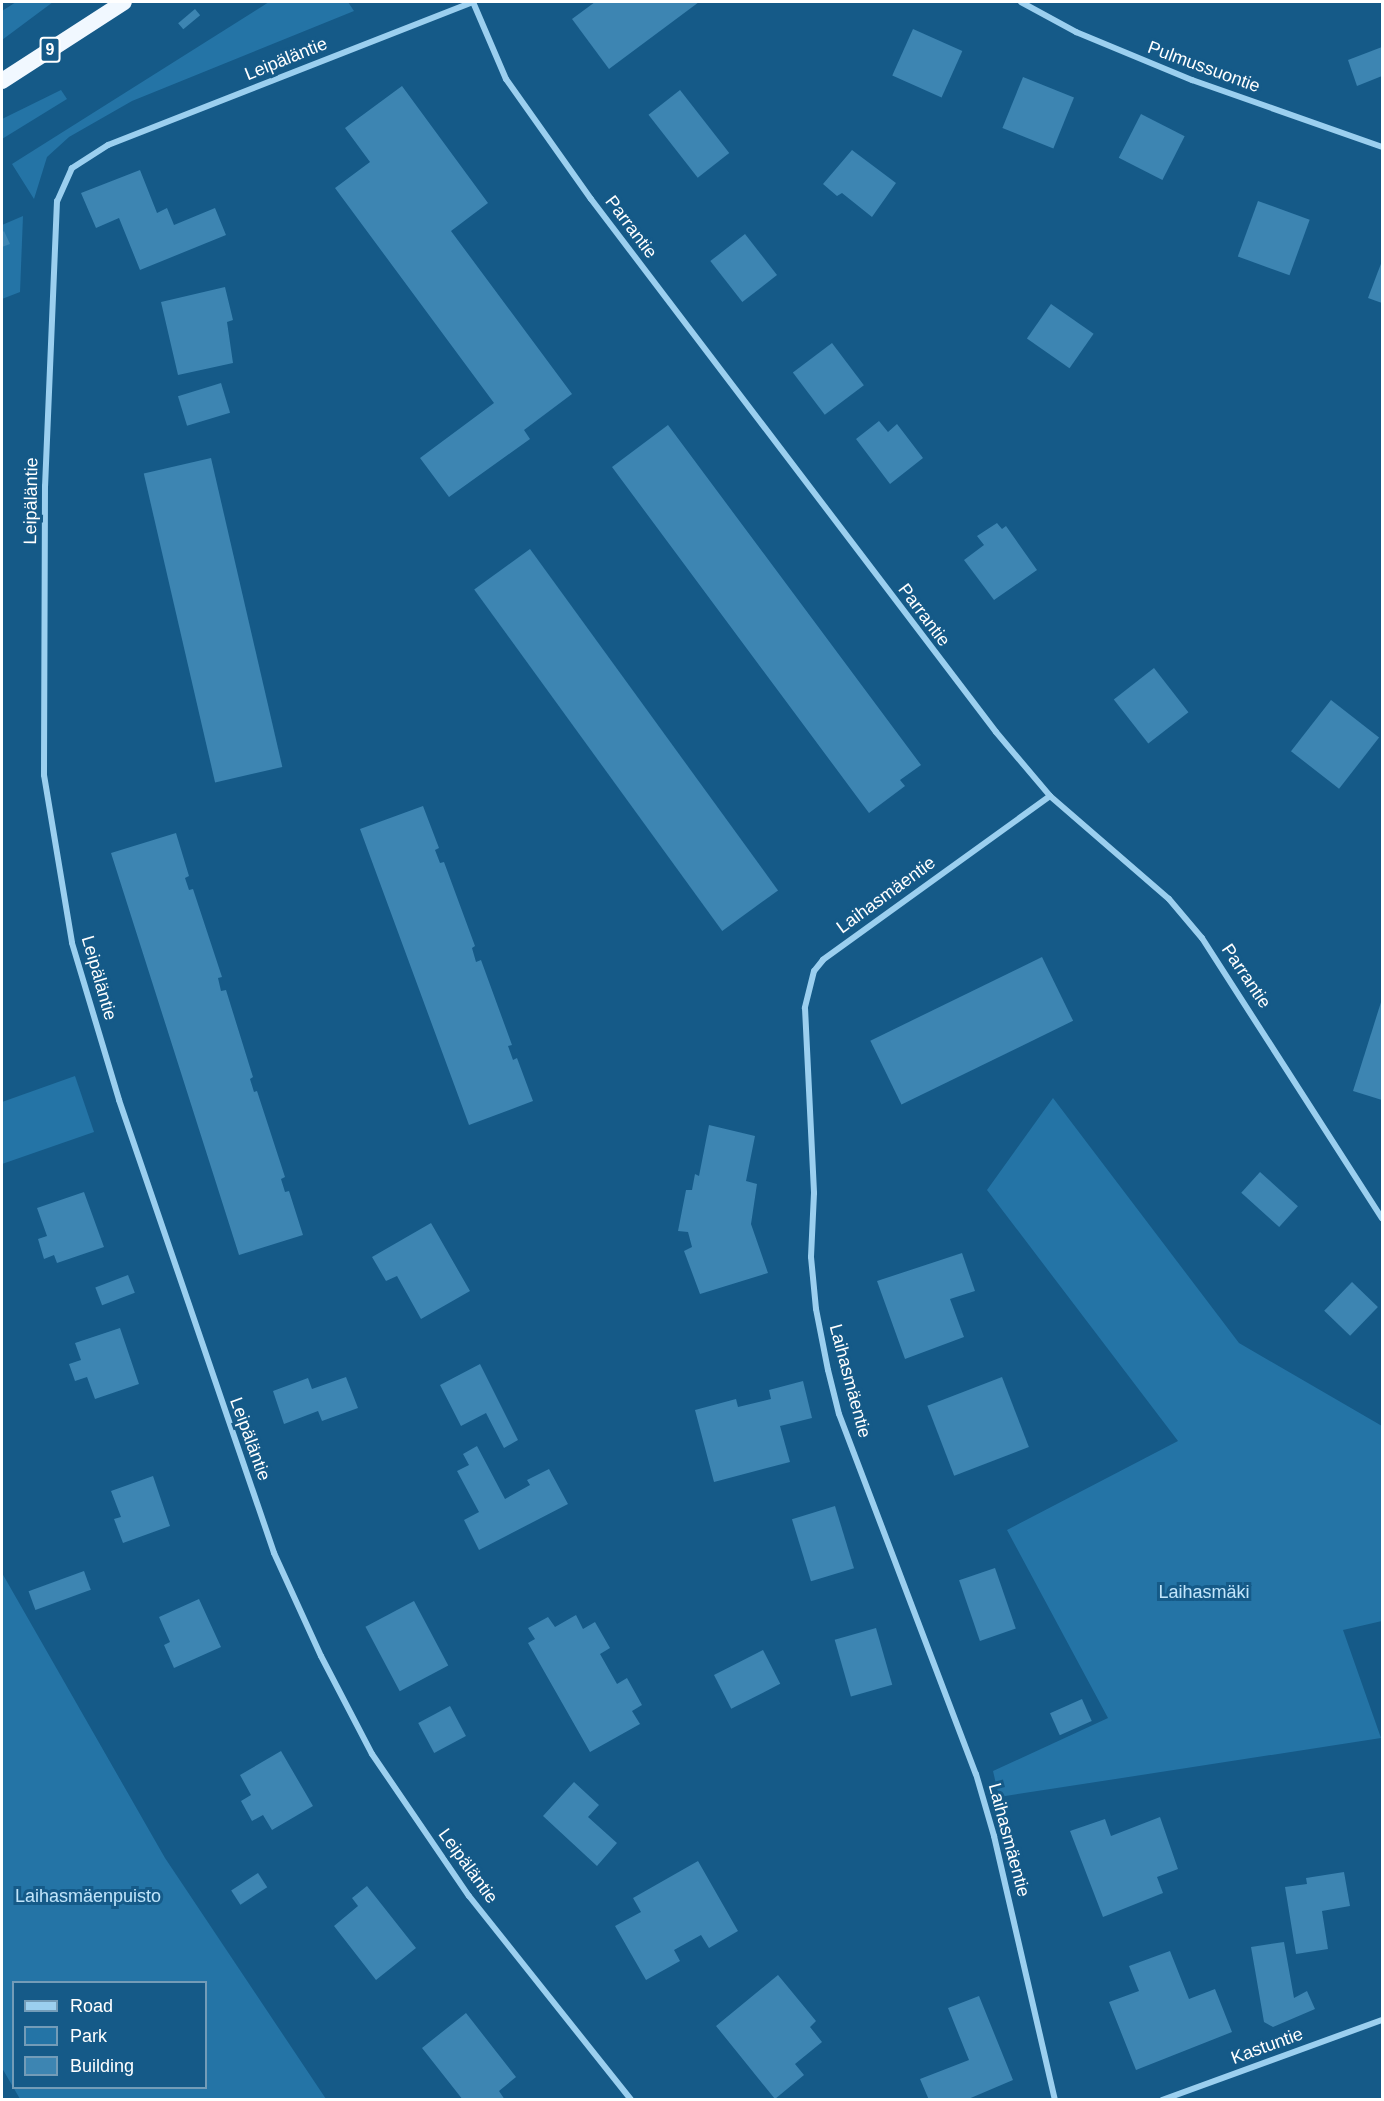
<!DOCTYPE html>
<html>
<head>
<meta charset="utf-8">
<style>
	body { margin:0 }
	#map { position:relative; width:1384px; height:2101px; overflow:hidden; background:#155a88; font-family:Arial,sans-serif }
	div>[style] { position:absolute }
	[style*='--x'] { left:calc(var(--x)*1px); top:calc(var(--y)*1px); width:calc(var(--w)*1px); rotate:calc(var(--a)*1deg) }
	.green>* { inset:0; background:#2474a6 }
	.building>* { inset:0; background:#3d85b2; transform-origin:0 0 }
	.minor>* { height:6px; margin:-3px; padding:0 3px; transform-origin:3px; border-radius:3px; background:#9bcfef }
	.trunk>* { height:16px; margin:-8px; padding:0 8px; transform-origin:8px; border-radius:8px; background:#f1f8ff }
	span { translate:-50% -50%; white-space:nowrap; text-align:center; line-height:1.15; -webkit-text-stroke:6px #155a88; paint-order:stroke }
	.shield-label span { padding:2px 4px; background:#155a88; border:2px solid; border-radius:4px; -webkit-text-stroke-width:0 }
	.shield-label { font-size:16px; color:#fff; font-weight:700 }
	.street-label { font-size:18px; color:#fff }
	.park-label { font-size:18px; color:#c1e5fb }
	.frame { position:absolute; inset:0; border:3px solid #fff; pointer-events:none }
	.legend { position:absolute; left:12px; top:1981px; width:195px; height:108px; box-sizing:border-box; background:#155a88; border:2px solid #739cb8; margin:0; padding:8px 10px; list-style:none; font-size:18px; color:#fff }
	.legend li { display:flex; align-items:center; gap:12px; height:30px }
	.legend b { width:30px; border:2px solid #739cb8 }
</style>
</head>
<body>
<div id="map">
	<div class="green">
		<div style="clip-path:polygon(16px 2px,53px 2px,2px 40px,2px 11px)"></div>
		<div style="clip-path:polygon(269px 2px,348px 2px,354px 11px,132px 101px,69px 137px,47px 157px,34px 199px,12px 164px)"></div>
		<div style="clip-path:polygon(61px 90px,67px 99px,2px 139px,2px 119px)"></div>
		<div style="clip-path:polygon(23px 216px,20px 292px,2px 299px,2px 225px)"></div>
		<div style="clip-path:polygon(75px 1076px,94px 1132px,2px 1164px,2px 1102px)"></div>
		<div style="clip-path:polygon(1053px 1098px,1239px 1343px,1382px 1426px,1382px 1621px,1343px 1630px,1381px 1738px,999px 1797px,993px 1771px,1108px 1718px,1007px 1530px,1178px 1441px,987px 1190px)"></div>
		<div style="clip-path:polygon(evenodd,2px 1573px,165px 1858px,326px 2099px,20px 2099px,2px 2068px,2px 1573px,206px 1982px,206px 2088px,14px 2088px,14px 1982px,206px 1982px)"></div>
	</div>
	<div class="building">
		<div style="clip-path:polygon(595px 2px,699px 2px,609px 69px,572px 19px)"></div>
		<div style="left:195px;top:9px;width:8px;height:22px;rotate:50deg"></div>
		<div style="left:913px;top:29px;width:54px;height:51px;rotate:24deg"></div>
		<div style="clip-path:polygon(1382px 47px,1382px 76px,1357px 86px,1348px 60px)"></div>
		<div style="left:1023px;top:77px;width:55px;height:55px;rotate:22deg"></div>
		<div style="clip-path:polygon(402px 86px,488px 203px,451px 231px,572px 394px,524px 430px,530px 439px,449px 497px,420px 458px,494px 403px,335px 188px,370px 162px,345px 128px)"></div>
		<div style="left:680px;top:90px;width:80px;height:40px;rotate:52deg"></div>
		<div style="left:1141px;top:114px;width:49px;height:49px;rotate:27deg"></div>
		<div style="clip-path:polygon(852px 150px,896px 183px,872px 217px,842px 193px,837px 196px,823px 184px)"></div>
		<div style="clip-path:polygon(140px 170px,157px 213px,167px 208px,174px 225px,215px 208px,226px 235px,140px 270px,119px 218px,96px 228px,81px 193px)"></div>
		<div style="left:1258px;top:201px;width:55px;height:59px;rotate:20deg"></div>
		<div style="clip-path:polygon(4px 231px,10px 244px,2px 247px,2px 233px)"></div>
		<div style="left:745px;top:234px;width:52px;height:44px;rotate:52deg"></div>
		<div style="clip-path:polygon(1382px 261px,1382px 303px,1368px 298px)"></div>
		<div style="clip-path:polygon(225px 287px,233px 320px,227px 322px,233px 363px,178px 375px,161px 302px)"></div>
		<div style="left:1051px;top:304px;width:52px;height:42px;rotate:35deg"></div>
		<div style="left:832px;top:343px;width:53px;height:49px;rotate:53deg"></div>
		<div style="left:221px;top:383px;width:31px;height:45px;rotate:73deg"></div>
		<div style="clip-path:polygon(879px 421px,888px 432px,897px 424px,923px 458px,890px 484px,856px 439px)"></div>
		<div style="clip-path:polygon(668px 425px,921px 765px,900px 780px,905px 786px,869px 813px,612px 467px)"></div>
		<div style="left:211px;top:458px;width:317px;height:69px;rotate:77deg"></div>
		<div style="clip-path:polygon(997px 523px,1002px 529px,1006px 526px,1037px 570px,994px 600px,964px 560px,984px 545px,977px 536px)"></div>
		<div style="left:530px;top:549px;width:422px;height:69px;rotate:54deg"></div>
		<div style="left:1154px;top:668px;width:56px;height:51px;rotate:52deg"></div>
		<div style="left:1331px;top:700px;width:61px;height:65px;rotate:38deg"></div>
		<div style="clip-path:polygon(423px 806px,439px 848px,435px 850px,440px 863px,444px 862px,475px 946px,472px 948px,476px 962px,481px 960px,512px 1045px,508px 1046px,513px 1060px,517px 1058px,533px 1101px,469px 1125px,360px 829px)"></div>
		<div style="clip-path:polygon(176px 833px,189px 876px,185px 878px,189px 890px,193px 889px,222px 977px,218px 978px,221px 991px,226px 990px,253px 1077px,250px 1079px,254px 1092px,257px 1091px,285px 1177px,281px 1179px,285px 1192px,289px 1191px,303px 1235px,239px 1255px,111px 853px)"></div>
		<div style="left:1042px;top:957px;width:71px;height:191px;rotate:64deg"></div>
		<div style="clip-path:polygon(1382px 999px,1382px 1100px,1353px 1091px)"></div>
		<div style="clip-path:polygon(709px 1125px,755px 1136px,746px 1181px,757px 1184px,751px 1224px,768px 1273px,700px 1294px,684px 1251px,692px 1247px,688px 1232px,678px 1231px,686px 1190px,692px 1190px,695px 1174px,699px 1176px)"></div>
		<div style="left:1260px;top:1172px;width:51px;height:28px;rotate:42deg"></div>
		<div style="clip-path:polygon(84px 1192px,104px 1247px,57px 1263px,54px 1255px,44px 1259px,38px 1239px,47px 1236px,37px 1208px)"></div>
		<div style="clip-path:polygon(431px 1223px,470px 1291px,421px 1319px,397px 1276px,386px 1281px,372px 1257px)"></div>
		<div style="clip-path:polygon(962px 1253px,975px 1291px,950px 1299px,964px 1337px,905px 1359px,877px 1281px)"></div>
		<div style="left:128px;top:1275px;width:19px;height:35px;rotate:69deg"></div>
		<div style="left:1352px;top:1282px;width:36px;height:40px;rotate:44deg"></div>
		<div style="clip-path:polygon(120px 1328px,139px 1384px,95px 1399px,87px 1377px,75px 1381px,69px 1364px,81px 1360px,75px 1343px)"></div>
		<div style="clip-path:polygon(480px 1364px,518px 1440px,504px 1448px,486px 1413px,461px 1426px,440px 1385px)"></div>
		<div style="clip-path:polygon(346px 1377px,358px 1408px,322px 1421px,318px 1411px,284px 1424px,273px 1391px,308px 1378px,312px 1389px)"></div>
		<div style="left:1002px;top:1377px;width:75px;height:80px;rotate:69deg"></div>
		<div style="clip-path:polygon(803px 1381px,812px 1418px,780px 1426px,790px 1462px,714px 1482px,695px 1410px,736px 1399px,738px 1407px,771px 1399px,769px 1390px)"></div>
		<div style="clip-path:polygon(477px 1446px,505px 1499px,530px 1485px,527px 1480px,549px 1469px,568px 1504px,479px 1550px,464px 1520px,479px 1512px,457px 1471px,469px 1465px,463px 1454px)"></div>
		<div style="clip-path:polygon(153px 1476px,170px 1526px,123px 1543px,114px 1519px,121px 1517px,111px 1491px)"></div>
		<div style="left:835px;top:1506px;width:65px;height:45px;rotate:73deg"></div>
		<div style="left:995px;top:1568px;width:64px;height:38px;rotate:71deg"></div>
		<div style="left:84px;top:1571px;width:20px;height:59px;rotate:70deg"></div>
		<div style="clip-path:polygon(199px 1599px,221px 1647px,174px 1668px,164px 1645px,170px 1642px,159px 1617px)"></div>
		<div style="left:414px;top:1601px;width:73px;height:55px;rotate:62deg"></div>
		<div style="clip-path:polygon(576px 1615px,583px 1629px,595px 1622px,610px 1648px,600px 1654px,617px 1684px,627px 1678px,642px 1705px,632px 1711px,640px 1724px,590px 1752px,528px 1643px,535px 1639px,528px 1628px,548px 1617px,555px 1627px)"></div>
		<div style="left:876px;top:1628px;width:59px;height:43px;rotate:74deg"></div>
		<div style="left:763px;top:1650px;width:38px;height:55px;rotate:63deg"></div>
		<div style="left:1082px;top:1699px;width:24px;height:35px;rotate:66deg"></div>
		<div style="left:450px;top:1706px;width:34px;height:36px;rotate:62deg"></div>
		<div style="clip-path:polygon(281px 1751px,313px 1806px,272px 1830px,263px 1815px,252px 1821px,241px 1801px,251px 1795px,240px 1775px)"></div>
		<div style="clip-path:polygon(574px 1782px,599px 1805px,588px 1817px,617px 1843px,597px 1866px,543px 1816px)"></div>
		<div style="clip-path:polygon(1160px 1817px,1178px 1869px,1157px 1877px,1163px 1893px,1103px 1917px,1070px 1831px,1105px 1819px,1111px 1836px)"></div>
		<div style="clip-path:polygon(698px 1861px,738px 1931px,709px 1948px,701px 1935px,674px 1950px,680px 1961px,646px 1980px,615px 1926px,641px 1912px,633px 1898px)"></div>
		<div style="clip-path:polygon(1344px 1872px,1350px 1906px,1322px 1911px,1328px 1949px,1296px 1954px,1285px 1887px,1307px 1884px,1306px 1878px)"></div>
		<div style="left:258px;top:1873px;width:17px;height:32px;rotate:57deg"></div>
		<div style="clip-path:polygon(367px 1886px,416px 1948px,376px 1980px,334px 1926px,358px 1906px,352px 1898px)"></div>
		<div style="clip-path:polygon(1284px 1942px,1294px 1998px,1307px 1991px,1315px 2009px,1273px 2027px,1264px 2022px,1251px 1947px)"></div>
		<div style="clip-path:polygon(1170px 1951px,1189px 1999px,1215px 1989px,1232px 2032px,1136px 2070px,1109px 2002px,1139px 1991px,1129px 1966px)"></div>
		<div style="clip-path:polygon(778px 1975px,816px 2021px,810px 2027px,822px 2042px,795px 2064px,804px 2075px,775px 2099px,716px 2026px)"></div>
		<div style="clip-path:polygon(979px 1996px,1013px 2080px,966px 2100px,929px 2100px,920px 2079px,969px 2060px,948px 2008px)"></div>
		<div style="clip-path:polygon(466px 2013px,516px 2077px,499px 2091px,505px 2100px,463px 2100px,422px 2048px)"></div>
	</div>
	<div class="minor">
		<div style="--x:473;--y:2;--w:392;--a:158.6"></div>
		<div style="--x:108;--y:145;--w:43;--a:147.4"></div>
		<div style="--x:72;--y:168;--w:36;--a:114"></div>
		<div style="--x:57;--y:201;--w:285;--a:92.4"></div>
		<div style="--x:45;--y:486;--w:289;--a:90.2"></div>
		<div style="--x:44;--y:775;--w:170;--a:80.5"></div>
		<div style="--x:72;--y:943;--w:164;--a:73.3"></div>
		<div style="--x:119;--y:1100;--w:479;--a:71.1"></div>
		<div style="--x:274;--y:1553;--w:113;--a:65.5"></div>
		<div style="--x:321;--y:1656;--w:110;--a:62.5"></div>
		<div style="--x:372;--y:1754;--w:172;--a:55.7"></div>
		<div style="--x:469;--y:1896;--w:260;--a:51.5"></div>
		<div style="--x:473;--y:2;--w:84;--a:66.8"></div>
		<div style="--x:506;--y:79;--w:147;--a:54.7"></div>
		<div style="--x:591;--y:199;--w:669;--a:52.77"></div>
		<div style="--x:996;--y:732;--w:84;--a:49.8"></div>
		<div style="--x:1050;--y:796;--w:157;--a:40.9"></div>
		<div style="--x:1169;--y:899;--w:51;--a:49.8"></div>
		<div style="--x:1202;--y:938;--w:333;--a:57.3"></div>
		<div style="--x:1021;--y:2;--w:63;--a:28.6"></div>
		<div style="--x:1076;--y:32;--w:126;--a:22.5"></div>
		<div style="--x:1192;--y:80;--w:201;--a:19.4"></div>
		<div style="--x:1050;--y:796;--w:280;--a:144.2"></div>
		<div style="--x:823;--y:960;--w:14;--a:129"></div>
		<div style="--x:814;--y:971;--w:38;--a:104"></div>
		<div style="--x:805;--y:1008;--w:185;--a:87.2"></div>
		<div style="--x:814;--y:1193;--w:64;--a:92.7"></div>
		<div style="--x:811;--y:1257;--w:52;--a:84.5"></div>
		<div style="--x:816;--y:1309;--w:62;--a:78.9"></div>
		<div style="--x:828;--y:1370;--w:45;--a:76"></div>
		<div style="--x:839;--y:1414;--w:385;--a:69.2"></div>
		<div style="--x:976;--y:1774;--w:65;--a:73.8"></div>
		<div style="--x:994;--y:1836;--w:271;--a:77"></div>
		<div style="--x:1162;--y:2100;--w:234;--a:-20"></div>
	</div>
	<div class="trunk">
		<div style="--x:2;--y:81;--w:145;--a:-32.9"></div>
	</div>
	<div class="shield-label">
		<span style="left:50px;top:50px">9</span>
	</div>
	<div class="street-label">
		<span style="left:286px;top:59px;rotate:-22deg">Leipäläntie</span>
		<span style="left:1204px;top:67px;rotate:20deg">Pulmussuontie</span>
		<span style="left:631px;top:227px;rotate:53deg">Parrantie</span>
		<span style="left:31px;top:501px;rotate:-89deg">Leipäläntie</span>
		<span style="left:924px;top:615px;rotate:53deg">Parrantie</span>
		<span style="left:886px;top:895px;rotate:-36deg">Laihasmäentie</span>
		<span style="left:1246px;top:976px;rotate:56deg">Parrantie</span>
		<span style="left:99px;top:978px;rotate:74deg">Leipäläntie</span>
		<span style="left:850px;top:1381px;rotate:75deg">Laihasmäentie</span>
		<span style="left:250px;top:1439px;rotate:70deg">Leipäläntie</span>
		<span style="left:1009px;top:1840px;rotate:75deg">Laihasmäentie</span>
		<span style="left:468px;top:1866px;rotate:54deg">Leipäläntie</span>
		<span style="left:1267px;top:2046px;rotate:-20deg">Kastuntie</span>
	</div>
	<div class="park-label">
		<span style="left:1204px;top:1592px">Laihasmäki</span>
		<span style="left:88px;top:1896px">Laihasmäenpuisto</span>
	</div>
	<div class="frame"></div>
	<ul class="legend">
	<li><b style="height:8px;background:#9bcfef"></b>Road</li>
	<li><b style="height:16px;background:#2474a6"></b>Park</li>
	<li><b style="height:16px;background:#3d85b2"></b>Building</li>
	</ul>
</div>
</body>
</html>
